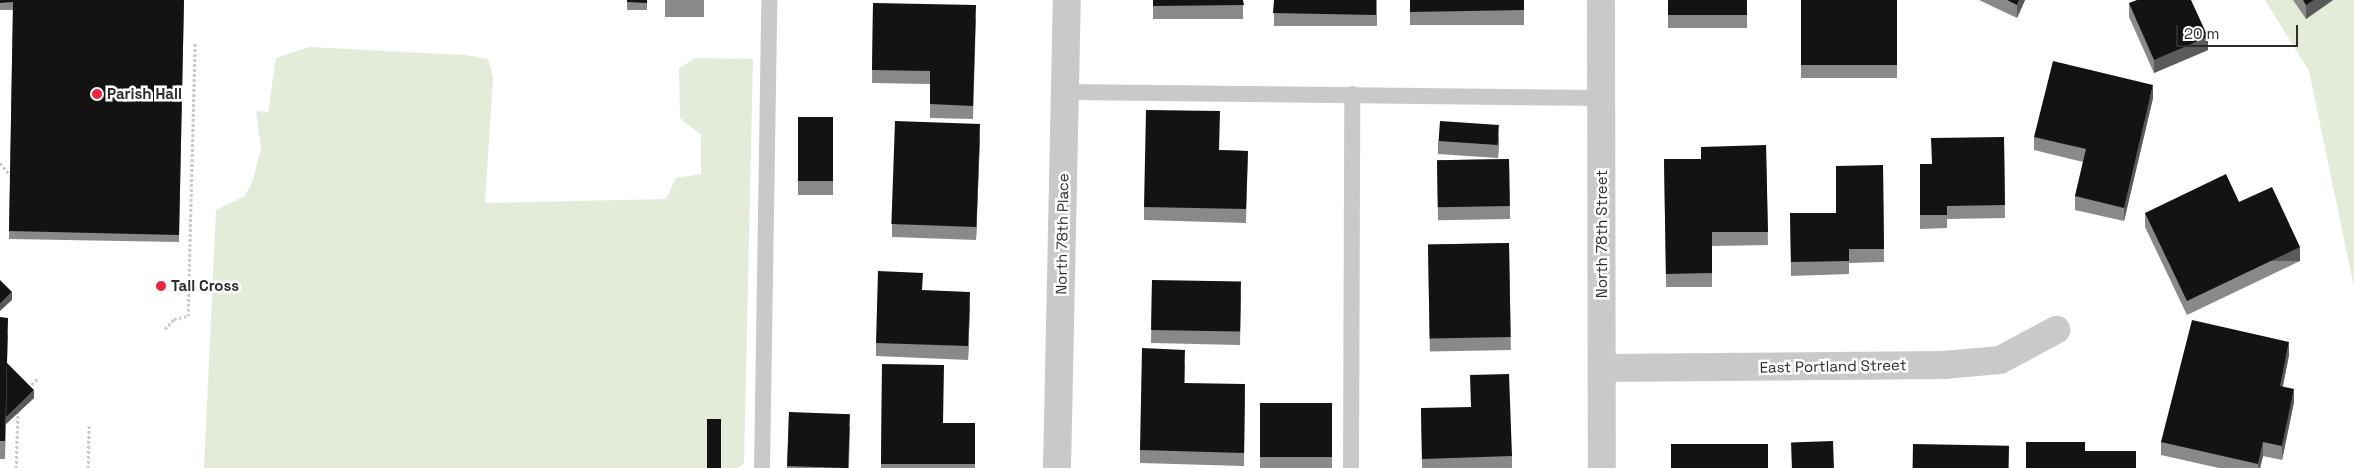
<!DOCTYPE html>
<html>
<head>
<meta charset="utf-8">
<style>
	body { margin:0 }
	#map { position:relative; width:2354px; height:468px; overflow:hidden; background:#fff; font-family:"Space Grotesk",sans-serif }
	div>[style] { position:absolute }
	[style*='--x'] { left:calc(var(--x)*1px); top:calc(var(--y)*1px); width:calc(var(--w)*1px); rotate:calc(var(--a)*1deg) }
	.green>* { inset:0; background:#e4ebd8 }
	.path>* { height:3px; margin-top:-1.5px; transform-origin:0; background:repeating-linear-gradient(90deg,#c9c9c9 0 2.5px,transparent 0 5px) }
	.lane>* { height:16px; margin:-8px; padding:0 8px; transform-origin:8px; border-radius:8px; background:#c9c9c9 }
	.street>* { height:28px; margin:-14px; padding:0 14px; transform-origin:14px; border-radius:14px; background:#c9c9c9 }
	.wall>* { inset:0; background:#898989; transform-origin:0 0 }
	.shaded-wall>* { inset:0; background:#5a5a5a; transform-origin:0 0 }
	.building>* { inset:0; background:#131313; transform-origin:0 0 }
	.dots>* { width:14px; height:14px; translate:-50% -50%; box-sizing:border-box; border:2px solid #fff; border-radius:50% }
	span { translate:-50% -50%; white-space:nowrap; text-align:center; line-height:1.15; -webkit-text-stroke:5px #fff; paint-order:stroke }
	.poi-label { font-size:15px; color:#2c2c2c; font-weight:700 }
	.left { translate:0 -50%; text-align:left }
	.street-label { font-size:15px; color:#2c2c2c }
	.scale { position:absolute; left:2176px; top:25px; width:122px; height:22px; box-sizing:border-box; border:2px solid #2c2c2c; border-top:0; padding-left:6px; font-size:15px; line-height:18px; white-space:nowrap; color:#2c2c2c; -webkit-text-stroke:4px #fff; paint-order:stroke }
</style>
</head>
<body>
<div id="map">
	<div class="green">
		<div style="clip-path:polygon(2265px 0,2354px 0,2354px 287px,2309px 71px)"></div>
		<div style="clip-path:polygon(309px 47px,465px 55px,488px 59px,493px 77px,485px 203px,666px 199px,676px 178px,701px 174px,701px 135px,680px 118px,679px 68px,696px 58px,753px 59px,744px 463px,738px 468px,204px 468px,216px 210px,245px 196px,253px 180px,261px 148px,256px 111px,268px 112px,276px 58px)"></div>
	</div>
	<div class="path">
		<div style="--x:0;--y:163;--w:16;--a:50"></div>
		<div style="--x:165;--y:329;--w:13;--a:-48"></div>
		<div style="--x:174;--y:319;--w:14;--a:-12"></div>
		<div style="--x:188;--y:316;--w:273;--a:-88.5"></div>
		<div style="--x:28;--y:388;--w:14;--a:-45"></div>
		<div style="--x:16;--y:468;--w:59;--a:-88.1"></div>
		<div style="--x:88;--y:468;--w:42;--a:-88.6"></div>
	</div>
	<div class="lane">
		<div style="--x:1065;--y:92;--w:536;--a:0.64"></div>
		<div style="--x:762;--y:468;--w:468;--a:-89.1"></div>
		<div style="--x:1351;--y:468;--w:374;--a:-89.8"></div>
	</div>
	<div class="street">
		<div style="--x:1601;--y:0;--w:468;--a:89.9"></div>
		<div style="--x:1602;--y:368;--w:342;--a:-0.5"></div>
		<div style="--x:1944;--y:365;--w:56;--a:-5.1"></div>
		<div style="--x:2000;--y:360;--w:64;--a:-28.2"></div>
		<div style="--x:1057;--y:468;--w:468;--a:-88.8"></div>
	</div>
	<div class="wall">
		<div style="clip-path:polygon(0 0,184px 0,179px 242px,9px 239px,13px 10px,0 10px)"></div>
		<div style="left:627px;top:0;width:20px;height:10px"></div>
		<div style="left:665px;top:0;width:39px;height:17px"></div>
		<div style="left:1153px;top:0;width:90px;height:19px"></div>
		<div style="left:1274px;top:0;width:103px;height:26px"></div>
		<div style="left:1410px;top:0;width:114px;height:25px"></div>
		<div style="left:1668px;top:0;width:79px;height:28px"></div>
		<div style="left:1801px;top:0;width:96px;height:78px"></div>
		<div style="clip-path:polygon(1979px 0,2025px 0,2017px 18px)"></div>
		<div style="clip-path:polygon(2293px 0,2333px 0,2306px 19px)"></div>
		<div style="clip-path:polygon(873px 3px,976px 19px,973px 119px,930px 118px,930px 84px,872px 83px)"></div>
		<div style="clip-path:polygon(2129px 3px,2208px 50px,2154px 73px,2129px 17px)"></div>
		<div style="clip-path:polygon(2153px 98px,2124px 221px,2075px 210px,2075px 196px,2083px 162px,2034px 150px,2034px 137px)"></div>
		<div style="left:798px;top:117px;width:35px;height:78px"></div>
		<div style="clip-path:polygon(980px 137px,976px 240px,892px 237px,892px 224px)"></div>
		<div style="clip-path:polygon(2004px 137px,2005px 218px,1947px 219px,1947px 228px,1920px 229px,1920px 164px,1931px 164px)"></div>
		<div style="clip-path:polygon(1499px 138px,1498px 158px,1438px 154px,1438px 141px)"></div>
		<div style="clip-path:polygon(1766px 145px,1768px 245px,1712px 246px,1712px 287px,1666px 287px,1664px 159px,1701px 159px)"></div>
		<div style="clip-path:polygon(1219px 150px,1248px 151px,1246px 223px,1144px 220px,1144px 207px)"></div>
		<div style="left:1509px;top:159px;width:60px;height:72px;rotate:89deg"></div>
		<div style="clip-path:polygon(1883px 165px,1884px 262px,1849px 263px,1849px 274px,1791px 276px,1790px 213px,1836px 213px)"></div>
		<div style="clip-path:polygon(2239px 202px,2300px 261px,2187px 315px,2145px 227px,2145px 213px)"></div>
		<div style="left:1509px;top:243px;width:107px;height:81px;rotate:89deg"></div>
		<div style="clip-path:polygon(1152px 280px,1241px 295px,1240px 345px,1151px 343px)"></div>
		<div style="clip-path:polygon(923px 290px,970px 305px,968px 360px,876px 356px,876px 343px)"></div>
		<div style="clip-path:polygon(0 317px,8px 336px,7px 363px,34px 398px,6px 424px,6px 418px,5px 459px,0 459px)"></div>
		<div style="clip-path:polygon(2289px 355px,2283px 386px,2294px 402px,2282px 460px,2263px 456px,2260px 468px,2219px 468px,2161px 455px,2161px 442px)"></div>
		<div style="clip-path:polygon(1185px 363px,1185px 383px,1245px 398px,1244px 466px,1140px 463px,1140px 450px)"></div>
		<div style="clip-path:polygon(882px 364px,943px 423px,975px 423px,975px 468px,881px 468px)"></div>
		<div style="left:1332px;top:403px;width:65px;height:72px;rotate:90deg"></div>
		<div style="clip-path:polygon(1421px 408px,1512px 456px,1512px 468px,1422px 468px)"></div>
		<div style="clip-path:polygon(789px 412px,850px 427px,849px 468px,787px 468px)"></div>
	</div>
	<div class="shaded-wall">
		<div style="clip-path:polygon(2019px 0,2025px 0,2017px 18px,2017px 5px)"></div>
		<div style="clip-path:polygon(2314px 0,2333px 0,2306px 19px,2306px 5px)"></div>
		<div style="clip-path:polygon(2208px 37px,2208px 50px,2154px 73px,2154px 60px)"></div>
		<div style="clip-path:polygon(2153px 85px,2153px 98px,2124px 221px,2124px 208px)"></div>
		<div style="clip-path:polygon(980px 124px,980px 137px,976px 240px,976px 226px)"></div>
		<div style="clip-path:polygon(1499px 125px,1499px 138px,1498px 158px,1498px 145px)"></div>
		<div style="left:2300px;top:247px;width:14px;height:125px;rotate:90deg"></div>
		<div style="clip-path:polygon(12px 292px,12px 300px,0 311px,0 304px)"></div>
		<div style="clip-path:polygon(970px 292px,970px 305px,968px 360px,968px 346px)"></div>
		<div style="clip-path:polygon(8px 318px,6px 417px,34px 390px,34px 398px,6px 424px,6px 418px,5px 459px)"></div>
		<div style="clip-path:polygon(2289px 342px,2289px 355px,2280px 399px,2280px 386px)"></div>
		<div style="clip-path:polygon(2294px 389px,2294px 402px,2282px 460px,2282px 446px)"></div>
		<div style="clip-path:polygon(2263px 442px,2263px 456px,2260px 468px,2258px 468px,2258px 464px)"></div>
	</div>
	<div class="building">
		<div style="clip-path:polygon(0 0,184px 0,179px 235px,9px 231px,13px 2px,0 3px)"></div>
		<div style="clip-path:polygon(627px 0,647px 0,647px 3px,627px 2px)"></div>
		<div style="clip-path:polygon(1153px 0,1243px 0,1244px 5px,1153px 6px)"></div>
		<div style="clip-path:polygon(1274px 0,1376px 0,1376px 15px,1273px 13px)"></div>
		<div style="clip-path:polygon(1410px 0,1524px 0,1524px 10px,1410px 12px)"></div>
		<div style="left:1668px;top:0;width:79px;height:15px"></div>
		<div style="left:1801px;top:0;width:96px;height:65px"></div>
		<div style="clip-path:polygon(2007px 0,2019px 0,2017px 5px)"></div>
		<div style="clip-path:polygon(2137px 0,2191px 0,2208px 37px,2154px 60px,2129px 3px)"></div>
		<div style="clip-path:polygon(2303px 0,2314px 0,2306px 5px)"></div>
		<div style="clip-path:polygon(873px 3px,976px 5px,973px 106px,930px 104px,930px 71px,872px 70px)"></div>
		<div style="clip-path:polygon(2053px 61px,2153px 85px,2124px 208px,2075px 196px,2086px 149px,2034px 137px)"></div>
		<div style="clip-path:polygon(1146px 110px,1220px 111px,1219px 150px,1248px 151px,1246px 209px,1144px 207px)"></div>
		<div style="left:798px;top:117px;width:35px;height:64px"></div>
		<div style="left:895px;top:121px;width:85px;height:103px;rotate:2deg"></div>
		<div style="left:1440px;top:121px;width:59px;height:20px;rotate:4deg"></div>
		<div style="clip-path:polygon(2004px 137px,2005px 205px,1947px 206px,1947px 215px,1920px 215px,1920px 164px,1932px 164px,1931px 138px)"></div>
		<div style="clip-path:polygon(1766px 145px,1768px 232px,1712px 232px,1712px 273px,1666px 274px,1664px 159px,1701px 159px,1701px 147px)"></div>
		<div style="left:1509px;top:159px;width:47px;height:72px;rotate:89deg"></div>
		<div style="clip-path:polygon(1883px 165px,1884px 249px,1849px 249px,1849px 261px,1791px 262px,1790px 213px,1836px 213px,1836px 166px)"></div>
		<div style="clip-path:polygon(2226px 174px,2239px 202px,2272px 187px,2300px 247px,2187px 301px,2145px 213px)"></div>
		<div style="left:1509px;top:243px;width:94px;height:81px;rotate:89deg"></div>
		<div style="clip-path:polygon(878px 271px,923px 273px,922px 290px,970px 292px,968px 346px,876px 343px)"></div>
		<div style="clip-path:polygon(0 280px,12px 292px,0 304px)"></div>
		<div style="left:1152px;top:280px;width:89px;height:50px;rotate:1deg"></div>
		<div style="clip-path:polygon(0 317px,8px 318px,5px 441px,0 441px)"></div>
		<div style="clip-path:polygon(2192px 320px,2289px 342px,2280px 386px,2294px 389px,2282px 446px,2263px 442px,2258px 464px,2161px 442px)"></div>
		<div style="clip-path:polygon(1142px 348px,1185px 350px,1184px 383px,1245px 384px,1244px 453px,1140px 450px)"></div>
		<div style="clip-path:polygon(7px 363px,34px 390px,6px 417px)"></div>
		<div style="clip-path:polygon(882px 364px,944px 365px,943px 423px,975px 423px,975px 464px,881px 464px)"></div>
		<div style="clip-path:polygon(1509px 374px,1512px 456px,1422px 459px,1421px 408px,1471px 407px,1470px 375px)"></div>
		<div style="left:1332px;top:403px;width:54px;height:72px;rotate:90deg"></div>
		<div style="left:789px;top:412px;width:61px;height:54px;rotate:2deg"></div>
		<div style="left:707px;top:419px;width:14px;height:49px"></div>
		<div style="left:1833px;top:441px;width:27px;height:42px;rotate:88deg"></div>
		<div style="clip-path:polygon(2026px 442px,2085px 442px,2085px 451px,2136px 451px,2136px 468px,2026px 468px)"></div>
		<div style="left:1768px;top:444px;width:24px;height:97px;rotate:90deg"></div>
		<div style="left:1913px;top:444px;width:96px;height:24px;rotate:1deg"></div>
	</div>
	<div class="dots">
		<div style="left:97px;top:94px;background:#f0223c"></div>
		<div style="left:161px;top:286px;background:#f0223c"></div>
	</div>
	<div class="poi-label">
		<span class="left" style="left:107px;top:94px">Parish Hall</span>
		<span class="left" style="left:171px;top:286px">Tall Cross</span>
	</div>
	<div class="street-label">
		<span style="left:1062px;top:234px;rotate:-89deg">North 78th Place</span>
		<span style="left:1602px;top:234px;rotate:-90deg">North 78th Street</span>
		<span style="left:1833px;top:366px;rotate:-1deg">East Portland Street</span>
	</div>
	<div class="scale">20 m</div>
</div>
</body>
</html>
